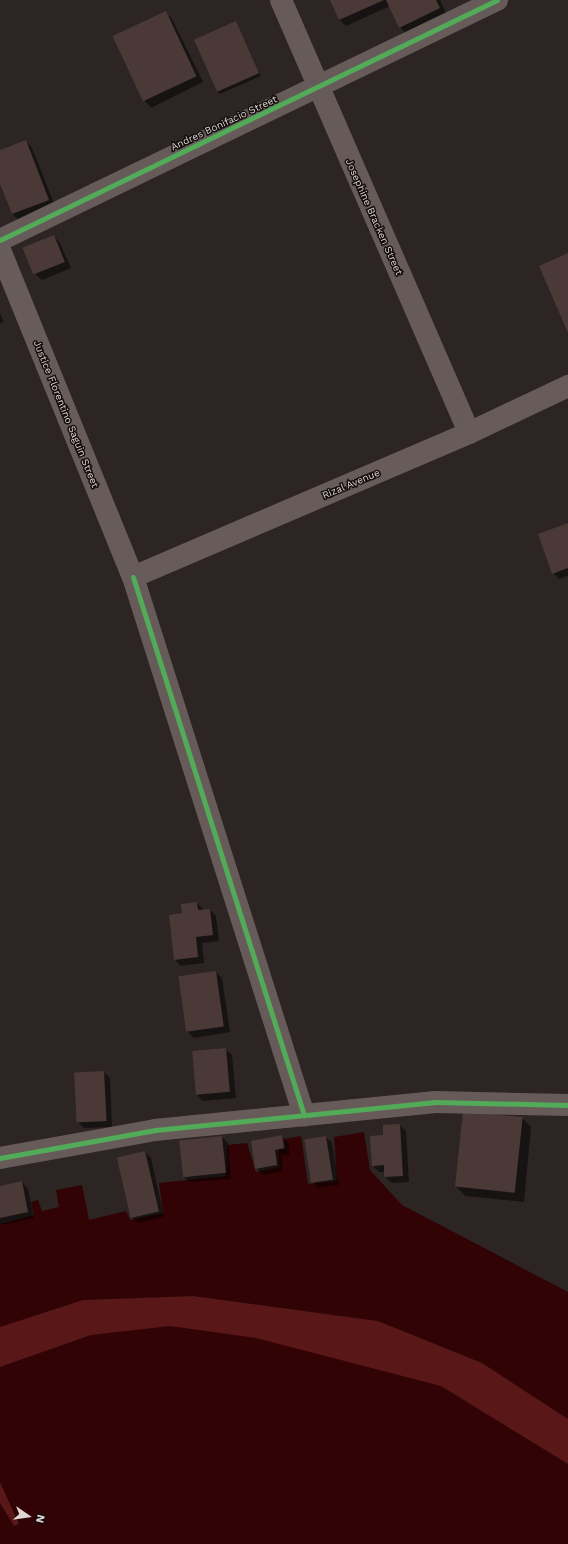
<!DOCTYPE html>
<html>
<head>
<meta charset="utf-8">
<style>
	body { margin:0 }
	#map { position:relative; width:568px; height:1544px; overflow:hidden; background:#2c2524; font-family:"Work Sans",sans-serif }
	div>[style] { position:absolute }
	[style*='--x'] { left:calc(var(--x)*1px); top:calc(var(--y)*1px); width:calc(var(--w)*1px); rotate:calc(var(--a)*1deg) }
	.green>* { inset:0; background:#591717 }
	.water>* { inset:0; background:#320304 }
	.shadow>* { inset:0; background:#0007 }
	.building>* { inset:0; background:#4b3937; transform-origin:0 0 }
	.minor>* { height:22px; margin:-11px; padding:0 11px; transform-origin:11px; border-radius:11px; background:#675b5a }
	.major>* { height:22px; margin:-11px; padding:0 11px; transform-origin:11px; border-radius:11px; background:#685c5a }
	.cycleway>* { height:5px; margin:-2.5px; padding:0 2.5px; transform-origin:2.5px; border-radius:2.5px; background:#51ab58 }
	span { translate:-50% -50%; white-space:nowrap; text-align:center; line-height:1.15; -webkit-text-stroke:3px #130d0c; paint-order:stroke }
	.street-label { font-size:10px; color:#dfd6d5 }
	.north { position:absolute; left:8px; top:1496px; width:40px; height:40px; -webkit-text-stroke:3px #130d0c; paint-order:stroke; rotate:103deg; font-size:11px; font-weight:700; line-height:16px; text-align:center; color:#dfd6d5 }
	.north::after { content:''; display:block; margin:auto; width:14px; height:18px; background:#dfd6d5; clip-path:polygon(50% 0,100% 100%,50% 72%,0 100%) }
</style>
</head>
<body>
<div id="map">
	<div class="green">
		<div style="clip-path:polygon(193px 1296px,379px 1321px,482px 1363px,568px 1419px,568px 1464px,441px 1386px,91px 1335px,0 1367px,0 1327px,83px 1300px)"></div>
		<div style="clip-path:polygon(0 1482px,19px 1524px,14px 1526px,0 1503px)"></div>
	</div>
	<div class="water">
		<div style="clip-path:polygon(364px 1132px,370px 1170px,402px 1205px,568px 1292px,568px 1419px,482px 1363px,378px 1321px,193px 1296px,83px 1300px,0 1327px,0 1224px,34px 1215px,31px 1202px,38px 1200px,42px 1211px,59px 1207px,56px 1190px,82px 1185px,89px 1220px,126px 1211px,130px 1220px,163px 1213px,159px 1183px,226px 1176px,227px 1145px,247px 1143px,256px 1172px,279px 1167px,278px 1150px,286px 1149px,284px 1139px,301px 1136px,308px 1184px,337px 1181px,334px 1137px)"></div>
		<div style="clip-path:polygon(170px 1326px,256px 1338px,441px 1386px,568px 1464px,568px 1544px,0 1544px,0 1503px,14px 1526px,19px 1524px,0 1482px,0 1367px,91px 1335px)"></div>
	</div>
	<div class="shadow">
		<div style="clip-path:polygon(331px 0,440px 0,448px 18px,409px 36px,400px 27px,390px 6px,346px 26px,339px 19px)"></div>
		<div style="clip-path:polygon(166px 12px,172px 19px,203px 82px,151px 108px,145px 101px)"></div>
		<div style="clip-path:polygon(236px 22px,261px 76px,220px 94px,217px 91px)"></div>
		<div style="clip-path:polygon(26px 141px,32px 148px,55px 206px,19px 220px,12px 214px,0 181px,0 151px)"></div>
		<div style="clip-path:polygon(54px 236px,60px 243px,71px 268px,42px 280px,35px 274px)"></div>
		<div style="clip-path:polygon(0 313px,4px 322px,0 323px)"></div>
		<div style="clip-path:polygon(568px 524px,568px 576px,559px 579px,553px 573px)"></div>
		<div style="clip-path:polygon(197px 903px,204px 910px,210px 910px,216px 916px,219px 941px,202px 943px,204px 963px,181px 966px,175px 960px,183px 914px)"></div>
		<div style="clip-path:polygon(216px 972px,222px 978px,230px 1032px,194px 1038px,187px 1031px)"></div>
		<div style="clip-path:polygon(225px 1049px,232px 1055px,236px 1098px,203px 1101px,197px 1095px,193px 1052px)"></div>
		<div style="clip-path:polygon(104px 1072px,110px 1078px,112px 1127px,84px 1128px,78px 1122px)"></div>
		<div style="clip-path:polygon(522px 1118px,531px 1127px,524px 1202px,465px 1196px,456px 1186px)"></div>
		<div style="clip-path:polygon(400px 1125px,406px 1131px,409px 1182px,392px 1183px,385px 1177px,385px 1172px,379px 1172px,373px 1166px,384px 1136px)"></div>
		<div style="clip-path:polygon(282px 1136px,288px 1143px,290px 1154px,281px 1156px,283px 1171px,263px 1175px,256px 1168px)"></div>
		<div style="clip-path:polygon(222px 1137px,228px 1143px,231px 1179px,189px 1182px,183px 1176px,180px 1141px)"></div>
		<div style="clip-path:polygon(326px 1137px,332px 1143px,339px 1185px,318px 1188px,312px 1182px)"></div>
		<div style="clip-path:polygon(145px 1152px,151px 1158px,164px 1217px,138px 1223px,132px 1217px,118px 1158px)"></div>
		<div style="clip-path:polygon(22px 1182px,28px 1189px,34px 1218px,0 1225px,0 1187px)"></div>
	</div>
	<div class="building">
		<div style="clip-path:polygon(330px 0,384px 0,339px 20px)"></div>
		<div style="clip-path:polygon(386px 0,436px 0,440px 8px,399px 28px)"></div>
		<div style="left:166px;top:11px;width:72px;height:59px;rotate:65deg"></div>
		<div style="left:236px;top:21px;width:57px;height:46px;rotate:66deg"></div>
		<div style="clip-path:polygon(26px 140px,49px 200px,12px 214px,0 184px,0 150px)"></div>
		<div style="left:54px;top:235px;width:29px;height:34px;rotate:68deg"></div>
		<div style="clip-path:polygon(568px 253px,568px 333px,539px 266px)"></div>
		<div style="clip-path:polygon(568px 523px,568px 568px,552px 574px,538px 534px)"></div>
		<div style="clip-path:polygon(197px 902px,198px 910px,210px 909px,213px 935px,196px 937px,198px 957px,174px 960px,169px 915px,182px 913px,181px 904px)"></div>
		<div style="left:216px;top:971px;width:56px;height:38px;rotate:82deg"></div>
		<div style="left:226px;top:1048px;width:44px;height:34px;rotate:85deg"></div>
		<div style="left:104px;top:1071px;width:50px;height:30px;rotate:87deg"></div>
		<div style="left:463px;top:1111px;width:60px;height:76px;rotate:6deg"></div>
		<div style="clip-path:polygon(400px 1124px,403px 1176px,384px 1177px,384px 1165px,372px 1166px,370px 1136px,383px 1135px,383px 1125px)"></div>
		<div style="clip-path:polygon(282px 1135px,284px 1148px,275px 1150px,277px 1165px,255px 1169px,251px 1141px)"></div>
		<div style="left:222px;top:1136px;width:37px;height:43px;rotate:84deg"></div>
		<div style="left:326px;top:1136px;width:44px;height:22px;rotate:81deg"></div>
		<div style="left:145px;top:1151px;width:62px;height:29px;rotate:77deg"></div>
		<div style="clip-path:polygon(22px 1181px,28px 1212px,0 1218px,0 1186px)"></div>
	</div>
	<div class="minor">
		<div style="--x:281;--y:0;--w:472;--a:66.5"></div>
		<div style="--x:0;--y:240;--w:552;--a:-25.78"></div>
		<div style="--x:133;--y:577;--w:565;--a:72.37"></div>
		<div style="--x:0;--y:1158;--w:158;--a:-10.2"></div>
		<div style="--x:155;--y:1130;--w:282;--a:-5.7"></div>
		<div style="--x:436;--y:1102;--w:132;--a:1.3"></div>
	</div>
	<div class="major">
		<div style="--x:0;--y:250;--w:353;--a:67.9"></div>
		<div style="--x:133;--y:577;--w:366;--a:-23.2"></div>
		<div style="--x:469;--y:433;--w:110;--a:-25.4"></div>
	</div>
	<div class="cycleway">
		<div style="--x:0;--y:240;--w:552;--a:-25.78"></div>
		<div style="--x:133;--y:577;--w:565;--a:72.37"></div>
		<div style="--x:0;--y:1158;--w:158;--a:-10.2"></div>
		<div style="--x:155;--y:1130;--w:282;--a:-5.7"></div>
		<div style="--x:436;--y:1102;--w:132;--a:1.3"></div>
	</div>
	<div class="street-label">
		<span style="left:224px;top:123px;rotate:-25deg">Andres Bonifacio Street</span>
		<span style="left:374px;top:217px;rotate:66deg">Josephine Bracken Street</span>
		<span style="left:66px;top:414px;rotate:68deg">Justice Florentino Saguin Street</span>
		<span style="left:351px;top:484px;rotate:-23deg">Rizal Avenue</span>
	</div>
	<div class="north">N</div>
</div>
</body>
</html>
